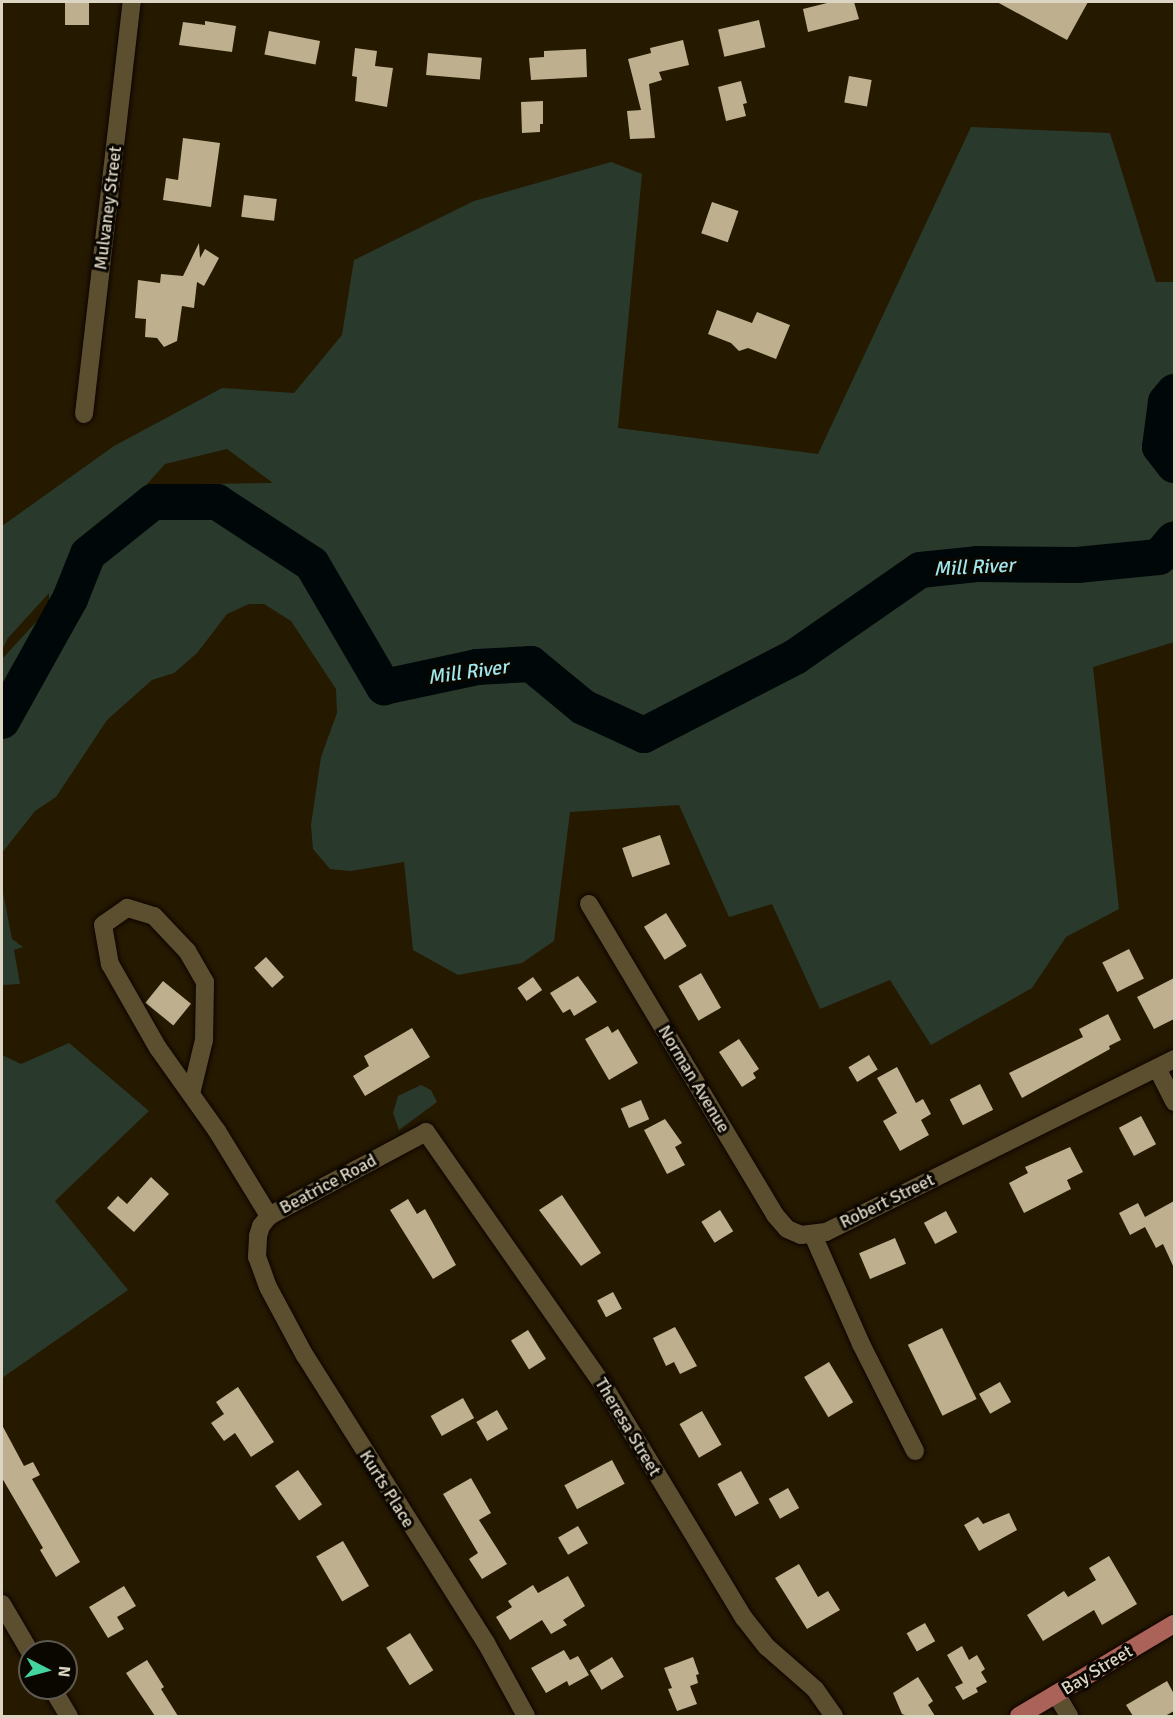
<!DOCTYPE html>
<html>
<head>
<meta charset="utf-8">
<style>
	body { margin:0 }
	#map { position:relative; width:1176px; height:1718px; overflow:hidden; background:#251900; font-family:Signika,sans-serif }
	div>[style] { position:absolute }
	[style*='--x'] { left:calc(var(--x)*1px); top:calc(var(--y)*1px); width:calc(var(--w)*1px); rotate:calc(var(--a)*1deg) }
	.green>* { inset:0; background:#293a2c }
	.river>* { height:36px; margin:-18px; padding:0 18px; transform-origin:18px; border-radius:18px; background:#000708 }
	.building>* { inset:0; background:#beb08e; transform-origin:0 0 }
	.roads { filter:drop-shadow(0 0 2px #0e0400) drop-shadow(0 0 2px #0e0400) }
	.minor>* { height:18px; margin:-9px; padding:0 9px; transform-origin:9px; border-radius:9px; background:#5c4f30 }
	.major>* { height:18px; margin:-9px; padding:0 9px; transform-origin:9px; border-radius:9px; background:#ab6258 }
	span { translate:-50% -50%; white-space:nowrap; text-align:center; line-height:1.15; -webkit-text-stroke:6px #0a0600; paint-order:stroke }
	.street-label { font-size:18px; color:#dcd5c4 }
	.water-label { font-size:20px; color:#a1e7eb; font-style:italic }
	.frame { position:absolute; inset:0; border:3px solid #dcd5c4; pointer-events:none }
	.north { position:absolute; left:18px; top:1640px; width:60px; height:60px; box-sizing:border-box; background:#0a0600; border:2px solid #5e594e; border-radius:50%; rotate:96deg; font-size:16px; font-weight:700; line-height:24px; text-align:center; color:#dcd5c4 }
	.north::after { content:''; display:block; margin:auto; width:21px; height:27px; background:#43d4a0; clip-path:polygon(50% 0,100% 100%,50% 72%,0 100%) }
</style>
</head>
<body>
<div id="map">
	<div class="green">
		<div style="clip-path:polygon(evenodd,971px 127px,1110px 133px,1156px 282px,1174px 282px,1174px 642px,1093px 667px,1119px 909px,1066px 937px,1032px 988px,931px 1045px,890px 980px,820px 1009px,772px 904px,729px 917px,679px 805px,570px 812px,554px 941px,522px 963px,458px 975px,413px 950px,404px 862px,351px 871px,330px 869px,313px 849px,311px 825px,321px 757px,337px 713px,336px 689px,291px 621px,264px 604px,249px 604px,227px 614px,197px 653px,174px 673px,152px 680px,107px 720px,56px 797px,35px 811px,2px 853px,2px 659px,49px 608px,49px 593px,8px 638px,2px 650px,2px 526px,114px 446px,222px 388px,294px 393px,342px 335px,354px 260px,474px 201px,611px 162px,642px 174px,618px 428px,818px 454px,971px 127px,227px 449px,273px 483px,201px 484px,173px 501px,113px 522px,165px 464px,227px 449px)"></div>
		<div style="clip-path:polygon(2px 887px,12px 939px,23px 947px,14px 950px,20px 984px,2px 985px)"></div>
		<div style="clip-path:polygon(69px 1043px,149px 1111px,55px 1201px,128px 1290px,2px 1378px,2px 1055px,21px 1064px)"></div>
		<div style="clip-path:polygon(421px 1085px,431px 1090px,437px 1102px,399px 1130px,393px 1113px,398px 1096px)"></div>
	</div>
	<div class="river">
		<div style="--x:1174;--y:392;--w:13;--a:129"></div>
		<div style="--x:1166;--y:402;--w:45;--a:97.6"></div>
		<div style="--x:1160;--y:447;--w:23;--a:52"></div>
		<div style="--x:2;--y:721;--w:140;--a:-60.9"></div>
		<div style="--x:70;--y:599;--w:48;--a:-68.2"></div>
		<div style="--x:88;--y:554;--w:83;--a:-38.7"></div>
		<div style="--x:153;--y:502;--w:64;--a:0"></div>
		<div style="--x:217;--y:502;--w:113;--a:33.1"></div>
		<div style="--x:312;--y:564;--w:143;--a:59.7"></div>
		<div style="--x:384;--y:687;--w:95;--a:-12.1"></div>
		<div style="--x:477;--y:667;--w:54;--a:-3.2"></div>
		<div style="--x:531;--y:664;--w:67;--a:39.6"></div>
		<div style="--x:583;--y:707;--w:67;--a:24.7"></div>
		<div style="--x:644;--y:735;--w:170;--a:-27.3"></div>
		<div style="--x:795;--y:657;--w:152;--a:-34.8"></div>
		<div style="--x:920;--y:570;--w:57;--a:-6"></div>
		<div style="--x:977;--y:564;--w:100;--a:0.6"></div>
		<div style="--x:1077;--y:565;--w:82;--a:-5.6"></div>
		<div style="--x:1159;--y:557;--w:23;--a:-50"></div>
	</div>
	<div class="building">
		<div style="left:65px;top:2px;width:24px;height:23px"></div>
		<div style="clip-path:polygon(831px 2px,854px 2px,859px 19px,808px 32px,803px 9px)"></div>
		<div style="clip-path:polygon(997px 2px,1088px 2px,1067px 40px)"></div>
		<div style="left:759px;top:20px;width:28px;height:42px;rotate:77deg"></div>
		<div style="clip-path:polygon(205px 21px,236px 26px,232px 52px,179px 45px,183px 22px,205px 25px)"></div>
		<div style="left:269px;top:31px;width:52px;height:24px;rotate:11deg"></div>
		<div style="clip-path:polygon(683px 40px,689px 65px,659px 72px,662px 80px,649px 84px,655px 138px,630px 139px,627px 111px,641px 110px,628px 59px,651px 53px,650px 48px)"></div>
		<div style="clip-path:polygon(355px 48px,377px 51px,375px 66px,393px 68px,387px 107px,355px 101px,357px 77px,352px 76px)"></div>
		<div style="clip-path:polygon(586px 49px,587px 77px,531px 80px,529px 58px,544px 57px,544px 51px)"></div>
		<div style="left:428px;top:53px;width:54px;height:22px;rotate:5deg"></div>
		<div style="left:849px;top:76px;width:23px;height:27px;rotate:10deg"></div>
		<div style="clip-path:polygon(741px 81px,747px 103px,743px 104px,746px 116px,726px 121px,718px 87px)"></div>
		<div style="clip-path:polygon(543px 101px,543px 124px,540px 124px,540px 132px,522px 133px,521px 102px)"></div>
		<div style="clip-path:polygon(183px 138px,220px 143px,211px 207px,163px 200px,166px 178px,178px 180px)"></div>
		<div style="left:244px;top:195px;width:33px;height:22px;rotate:7deg"></div>
		<div style="left:712px;top:202px;width:28px;height:33px;rotate:19deg"></div>
		<div style="clip-path:polygon(199px 243px,200px 258px,205px 249px,219px 258px,204px 286px,197px 282px,194px 308px,182px 306px,177px 341px,164px 347px,157px 338px,145px 337px,146px 319px,135px 318px,138px 280px,160px 283px,161px 274px,183px 276px)"></div>
		<div style="clip-path:polygon(717px 310px,752px 323px,757px 312px,790px 325px,776px 359px,748px 348px,739px 351px,731px 343px,708px 334px)"></div>
		<div style="left:660px;top:835px;width:31px;height:40px;rotate:71deg"></div>
		<div style="left:666px;top:913px;width:39px;height:26px;rotate:58deg"></div>
		<div style="left:1129px;top:949px;width:33px;height:30px;rotate:63deg"></div>
		<div style="left:266px;top:957px;width:27px;height:16px;rotate:48deg"></div>
		<div style="left:701px;top:973px;width:40px;height:26px;rotate:60deg"></div>
		<div style="clip-path:polygon(578px 976px,597px 1002px,574px 1016px,570px 1009px,563px 1013px,550px 993px)"></div>
		<div style="left:533px;top:977px;width:16px;height:19px;rotate:55deg"></div>
		<div style="clip-path:polygon(1174px 978px,1174px 1019px,1154px 1029px,1137px 997px)"></div>
		<div style="left:163px;top:981px;width:36px;height:28px;rotate:39deg"></div>
		<div style="clip-path:polygon(1108px 1014px,1121px 1040px,1109px 1046px,1110px 1049px,1022px 1098px,1009px 1073px,1083px 1037px,1079px 1029px)"></div>
		<div style="clip-path:polygon(608px 1026px,612px 1033px,618px 1029px,638px 1063px,609px 1080px,585px 1039px)"></div>
		<div style="clip-path:polygon(412px 1028px,430px 1057px,365px 1096px,353px 1076px,369px 1066px,364px 1056px)"></div>
		<div style="clip-path:polygon(739px 1039px,759px 1069px,753px 1073px,756px 1078px,742px 1087px,719px 1052px)"></div>
		<div style="left:869px;top:1055px;width:17px;height:24px;rotate:59deg"></div>
		<div style="clip-path:polygon(897px 1067px,916px 1103px,923px 1099px,931px 1114px,921px 1120px,929px 1135px,900px 1151px,883px 1121px,897px 1113px,877px 1078px)"></div>
		<div style="left:980px;top:1084px;width:29px;height:34px;rotate:63deg"></div>
		<div style="left:641px;top:1100px;width:21px;height:22px;rotate:67deg"></div>
		<div style="left:1141px;top:1116px;width:32px;height:25px;rotate:62deg"></div>
		<div style="clip-path:polygon(665px 1119px,682px 1143px,675px 1147px,685px 1165px,667px 1174px,644px 1130px)"></div>
		<div style="clip-path:polygon(1070px 1147px,1083px 1172px,1067px 1180px,1071px 1189px,1024px 1213px,1009px 1183px,1028px 1173px,1025px 1167px)"></div>
		<div style="clip-path:polygon(151px 1177px,169px 1194px,134px 1232px,107px 1208px,118px 1196px,127px 1204px)"></div>
		<div style="clip-path:polygon(562px 1195px,601px 1253px,581px 1266px,539px 1210px)"></div>
		<div style="clip-path:polygon(408px 1199px,417px 1214px,425px 1209px,456px 1265px,433px 1279px,390px 1210px)"></div>
		<div style="clip-path:polygon(1174px 1201px,1174px 1268px,1163px 1244px,1156px 1248px,1145px 1227px,1130px 1235px,1119px 1213px,1138px 1203px,1145px 1217px)"></div>
		<div style="left:720px;top:1210px;width:25px;height:22px;rotate:58deg"></div>
		<div style="left:946px;top:1211px;width:24px;height:25px;rotate:62deg"></div>
		<div style="left:895px;top:1238px;width:28px;height:39px;rotate:67deg"></div>
		<div style="left:613px;top:1292px;width:19px;height:18px;rotate:62deg"></div>
		<div style="clip-path:polygon(675px 1327px,697px 1366px,680px 1374px,674px 1362px,666px 1366px,653px 1338px)"></div>
		<div style="left:942px;top:1328px;width:79px;height:38px;rotate:64deg"></div>
		<div style="left:528px;top:1330px;width:34px;height:20px;rotate:58deg"></div>
		<div style="left:829px;top:1362px;width:47px;height:29px;rotate:59deg"></div>
		<div style="left:1000px;top:1382px;width:23px;height:24px;rotate:61deg"></div>
		<div style="clip-path:polygon(238px 1387px,274px 1442px,251px 1457px,235px 1433px,224px 1441px,211px 1423px,224px 1414px,216px 1402px)"></div>
		<div style="left:463px;top:1398px;width:23px;height:37px;rotate:61deg"></div>
		<div style="left:497px;top:1410px;width:22px;height:24px;rotate:60deg"></div>
		<div style="left:702px;top:1411px;width:39px;height:26px;rotate:60deg"></div>
		<div style="clip-path:polygon(2px 1425px,24px 1466px,33px 1462px,40px 1475px,32px 1479px,80px 1562px,56px 1577px,40px 1550px,43px 1548px,2px 1478px)"></div>
		<div style="left:612px;top:1460px;width:27px;height:54px;rotate:62deg"></div>
		<div style="left:298px;top:1470px;width:42px;height:28px;rotate:55deg"></div>
		<div style="left:741px;top:1471px;width:37px;height:27px;rotate:61deg"></div>
		<div style="clip-path:polygon(471px 1478px,491px 1513px,479px 1520px,507px 1564px,482px 1579px,469px 1559px,478px 1553px,443px 1494px)"></div>
		<div style="left:788px;top:1488px;width:23px;height:22px;rotate:61deg"></div>
		<div style="clip-path:polygon(1009px 1513px,1017px 1530px,979px 1551px,964px 1525px,978px 1517px,983px 1524px)"></div>
		<div style="left:578px;top:1526px;width:20px;height:23px;rotate:60deg"></div>
		<div style="left:343px;top:1541px;width:52px;height:31px;rotate:60deg"></div>
		<div style="clip-path:polygon(1109px 1556px,1137px 1604px,1102px 1625px,1094px 1610px,1043px 1641px,1027px 1615px,1064px 1591px,1068px 1597px,1096px 1580px,1089px 1568px)"></div>
		<div style="clip-path:polygon(799px 1564px,818px 1597px,828px 1591px,840px 1610px,807px 1629px,775px 1578px)"></div>
		<div style="clip-path:polygon(568px 1576px,585px 1606px,563px 1620px,567px 1625px,551px 1634px,542px 1620px,510px 1640px,496px 1617px,512px 1607px,508px 1601px,533px 1585px,538px 1593px)"></div>
		<div style="clip-path:polygon(124px 1586px,136px 1606px,117px 1617px,124px 1629px,108px 1638px,89px 1607px)"></div>
		<div style="left:925px;top:1623px;width:21px;height:21px;rotate:61deg"></div>
		<div style="left:410px;top:1633px;width:44px;height:28px;rotate:58deg"></div>
		<div style="clip-path:polygon(962px 1646px,969px 1660px,977px 1655px,985px 1669px,981px 1672px,987px 1682px,976px 1688px,978px 1692px,963px 1700px,955px 1687px,963px 1683px,947px 1655px)"></div>
		<div style="clip-path:polygon(564px 1650px,570px 1660px,578px 1656px,589px 1675px,569px 1686px,567px 1681px,546px 1693px,531px 1668px)"></div>
		<div style="left:612px;top:1657px;width:23px;height:26px;rotate:59deg"></div>
		<div style="clip-path:polygon(693px 1657px,699px 1674px,696px 1675px,698px 1683px,690px 1686px,697px 1704px,677px 1711px,668px 1689px,672px 1688px,664px 1668px)"></div>
		<div style="clip-path:polygon(147px 1660px,164px 1687px,161px 1689px,178px 1716px,155px 1716px,126px 1673px)"></div>
		<div style="clip-path:polygon(918px 1677px,933px 1701px,928px 1705px,935px 1716px,908px 1716px,902px 1714px,893px 1693px)"></div>
		<div style="clip-path:polygon(1167px 1681px,1174px 1694px,1174px 1711px,1165px 1716px,1133px 1716px,1126px 1705px)"></div>
	</div>
	<div class="roads">
		<div class="minor">
			<div style="--x:84;--y:414;--w:415;--a:-83.4"></div>
			<div style="--x:589;--y:904;--w:362;--a:59.1"></div>
			<div style="--x:775;--y:1215;--w:18;--a:49"></div>
			<div style="--x:787;--y:1229;--w:15;--a:23"></div>
			<div style="--x:801;--y:1235;--w:25;--a:-7"></div>
			<div style="--x:826;--y:1232;--w:389;--a:-26.4"></div>
			<div style="--x:1157;--y:1068;--w:38;--a:63"></div>
			<div style="--x:191;--y:1094;--w:56;--a:-76.5"></div>
			<div style="--x:204;--y:1040;--w:58;--a:-89"></div>
			<div style="--x:205;--y:982;--w:36;--a:-120"></div>
			<div style="--x:187;--y:951;--w:48;--a:-133.3"></div>
			<div style="--x:154;--y:916;--w:28;--a:-163"></div>
			<div style="--x:127;--y:908;--w:29;--a:145"></div>
			<div style="--x:103;--y:925;--w:40;--a:80"></div>
			<div style="--x:110;--y:964;--w:97;--a:60.3"></div>
			<div style="--x:158;--y:1048;--w:102;--a:54.6"></div>
			<div style="--x:217;--y:1131;--w:100;--a:58.5"></div>
			<div style="--x:813;--y:1235;--w:119;--a:66.2"></div>
			<div style="--x:861;--y:1344;--w:120;--a:63.2"></div>
			<div style="--x:2;--y:1604;--w:56;--a:59.7"></div>
			<div style="--x:52;--y:1688;--w:33;--a:59"></div>
			<div style="--x:1056;--y:1694;--w:26;--a:59"></div>
			<div style="--x:526;--y:1716;--w:83;--a:-118.7"></div>
			<div style="--x:486;--y:1643;--w:339;--a:-122.2"></div>
			<div style="--x:305;--y:1356;--w:78;--a:-118.2"></div>
			<div style="--x:268;--y:1287;--w:32;--a:-110"></div>
			<div style="--x:257;--y:1257;--w:21;--a:-87"></div>
			<div style="--x:258;--y:1236;--w:10;--a:-73"></div>
			<div style="--x:261;--y:1226;--w:13;--a:-51"></div>
			<div style="--x:269;--y:1216;--w:178;--a:-28.1"></div>
			<div style="--x:426;--y:1132;--w:307;--a:55"></div>
			<div style="--x:602;--y:1383;--w:275;--a:58.9"></div>
			<div style="--x:744;--y:1618;--w:37;--a:52"></div>
			<div style="--x:767;--y:1647;--w:64;--a:41.2"></div>
			<div style="--x:815;--y:1689;--w:33;--a:55"></div>
		</div>
		<div class="major">
			<div style="--x:1019;--y:1716;--w:180;--a:-30.7"></div>
		</div>
	</div>
	<div class="street-label">
		<span style="left:108px;top:208px;rotate:-83deg">Mulvaney Street</span>
		<span style="left:694px;top:1079px;rotate:59deg">Norman Avenue</span>
		<span style="left:328px;top:1184px;rotate:-28deg">Beatrice Road</span>
		<span style="left:887px;top:1201px;rotate:-26deg">Robert Street</span>
		<span style="left:628px;top:1427px;rotate:59deg">Theresa Street</span>
		<span style="left:387px;top:1489px;rotate:58deg">Kurts Place</span>
		<span style="left:1097px;top:1670px;rotate:-31deg">Bay Street</span>
	</div>
	<div class="water-label">
		<span style="left:974px;top:567px;rotate:-3deg">Mill River</span>
		<span style="left:468px;top:672px;rotate:-8deg">Mill River</span>
	</div>
	<div class="frame"></div>
	<div class="north">N</div>
</div>
</body>
</html>
